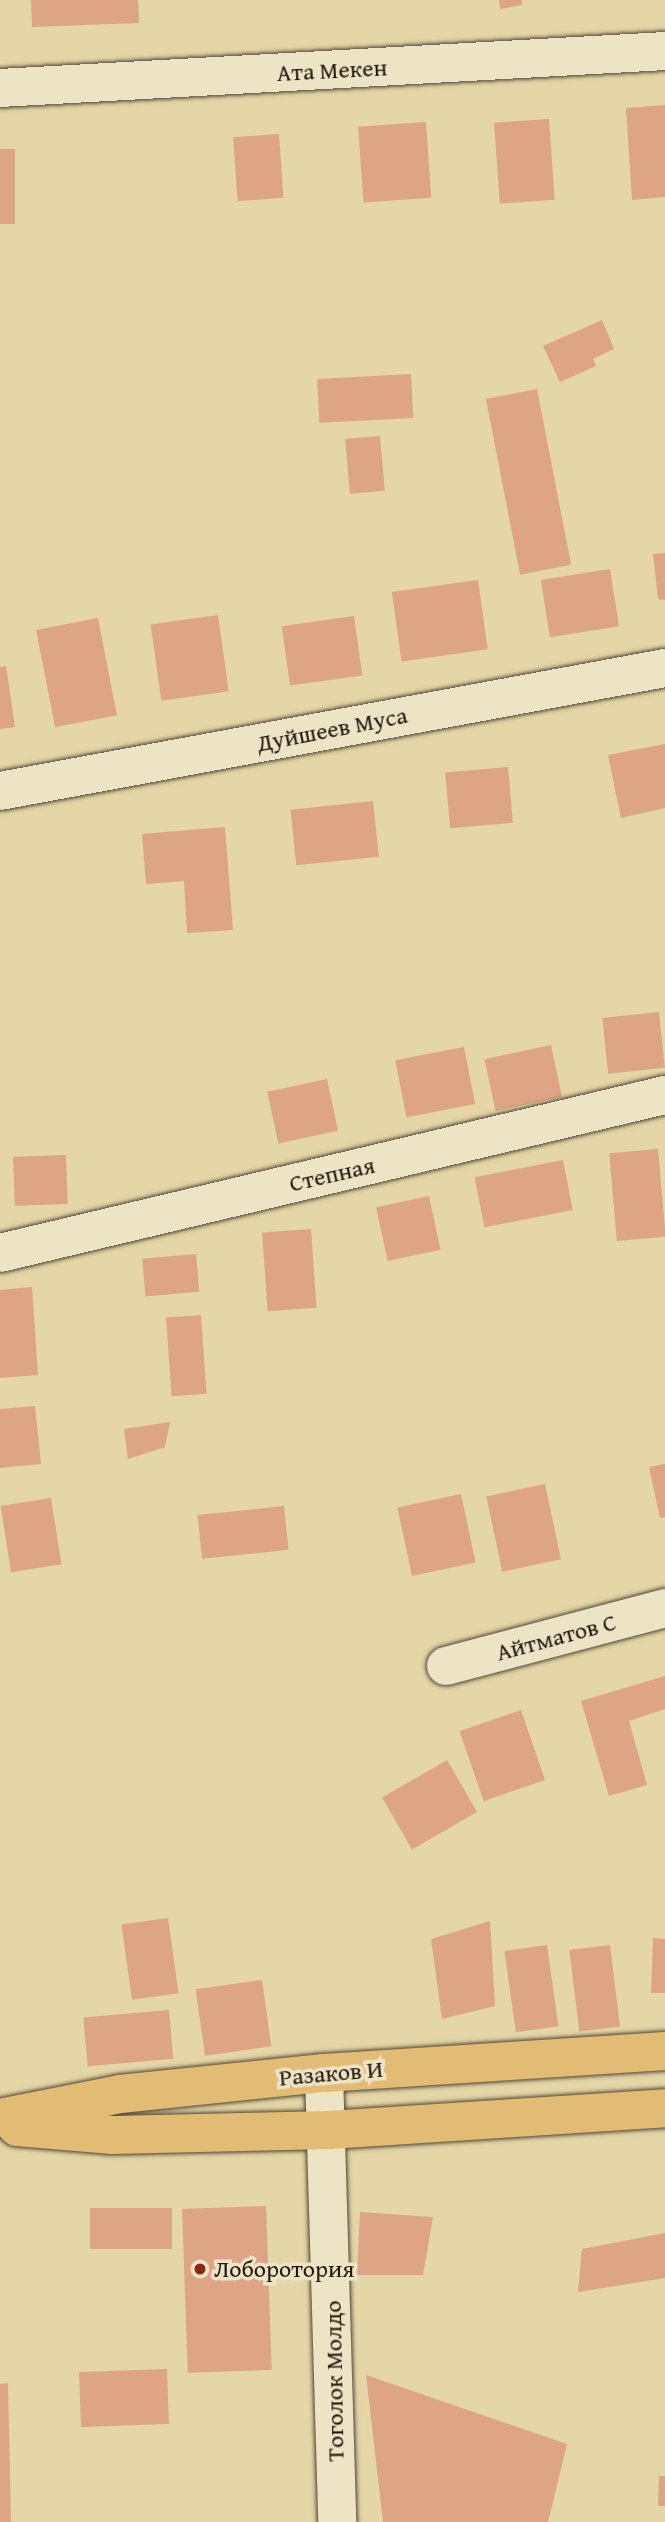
<!DOCTYPE html>
<html>
<head>
<meta charset="utf-8">
<style>
	body { margin:0 }
	#map { position:relative; width:665px; height:2522px; overflow:hidden; background:#e4d6a7; font-family:"Gentium Book Plus",serif }
	div>[style] { position:absolute }
	[style*='--x'] { left:calc(var(--x)*1px); top:calc(var(--y)*1px); width:calc(var(--w)*1px); rotate:calc(var(--a)*1deg) }
	.building>* { inset:0; background:#dda485; transform-origin:0 0 }
	.roads { filter:drop-shadow(0 0 2px #534634) drop-shadow(0 0 2px #534634) }
	.minor>* { height:38px; margin:-19px; padding:0 19px; transform-origin:19px; border-radius:19px; background:#ede4c6 }
	.major>* { height:38px; margin:-19px; padding:0 19px; transform-origin:19px; border-radius:19px; background:#e2bb74 }
	.dots>* { width:19px; height:19px; translate:-50% -50%; box-sizing:border-box; border:4px solid #ede4c6; border-radius:50% }
	span { translate:-50% -50%; white-space:nowrap; text-align:center; line-height:1.15; -webkit-text-stroke:7px #ede4c6; paint-order:stroke }
	.street-label { font-size:24px; color:#23160d }
	.poi-label { font-size:24px; color:#23160d }
	.left { translate:0 -50%; text-align:left }
</style>
</head>
<body>
<div id="map">
	<div class="building">
		<div style="clip-path:polygon(31px 0,138px 0,139px 23px,32px 27px)"></div>
		<div style="clip-path:polygon(499px 0,522px 0,522px 5px,500px 9px)"></div>
		<div style="clip-path:polygon(665px 105px,665px 197px,632px 200px,626px 108px)"></div>
		<div style="left:549px;top:119px;width:81px;height:55px;rotate:86deg"></div>
		<div style="left:426px;top:122px;width:76px;height:68px;rotate:86deg"></div>
		<div style="left:279px;top:134px;width:64px;height:46px;rotate:86deg"></div>
		<div style="left:0;top:149px;width:15px;height:75px"></div>
		<div style="clip-path:polygon(602px 320px,614px 349px,593px 359px,596px 366px,560px 382px,543px 346px)"></div>
		<div style="left:411px;top:374px;width:44px;height:94px;rotate:87deg"></div>
		<div style="left:537px;top:389px;width:179px;height:52px;rotate:79deg"></div>
		<div style="left:380px;top:436px;width:55px;height:35px;rotate:85deg"></div>
		<div style="clip-path:polygon(665px 553px,665px 600px,658px 599px,653px 554px)"></div>
		<div style="left:610px;top:569px;width:58px;height:70px;rotate:81deg"></div>
		<div style="left:478px;top:580px;width:70px;height:87px;rotate:82deg"></div>
		<div style="left:218px;top:615px;width:77px;height:68px;rotate:82deg"></div>
		<div style="left:354px;top:616px;width:60px;height:73px;rotate:82deg"></div>
		<div style="left:98px;top:618px;width:99px;height:63px;rotate:79deg"></div>
		<div style="clip-path:polygon(6px 666px,15px 727px,0 729px,0 667px)"></div>
		<div style="clip-path:polygon(665px 744px,665px 808px,621px 818px,608px 755px)"></div>
		<div style="left:508px;top:767px;width:56px;height:63px;rotate:85deg"></div>
		<div style="left:373px;top:801px;width:56px;height:83px;rotate:84deg"></div>
		<div style="clip-path:polygon(225px 827px,233px 930px,187px 933px,184px 881px,146px 884px,142px 834px)"></div>
		<div style="left:659px;top:1012px;width:56px;height:57px;rotate:84deg"></div>
		<div style="left:551px;top:1045px;width:53px;height:68px;rotate:78deg"></div>
		<div style="left:464px;top:1047px;width:58px;height:70px;rotate:79deg"></div>
		<div style="left:327px;top:1079px;width:53px;height:61px;rotate:78deg"></div>
		<div style="left:658px;top:1149px;width:88px;height:49px;rotate:85deg"></div>
		<div style="left:66px;top:1155px;width:49px;height:53px;rotate:88deg"></div>
		<div style="left:563px;top:1160px;width:51px;height:90px;rotate:79deg"></div>
		<div style="left:429px;top:1196px;width:55px;height:54px;rotate:78deg"></div>
		<div style="left:311px;top:1229px;width:79px;height:49px;rotate:86deg"></div>
		<div style="left:196px;top:1254px;width:38px;height:54px;rotate:85deg"></div>
		<div style="clip-path:polygon(32px 1287px,38px 1375px,0 1378px,0 1290px)"></div>
		<div style="left:201px;top:1315px;width:79px;height:35px;rotate:86deg"></div>
		<div style="clip-path:polygon(35px 1406px,41px 1464px,0 1468px,0 1409px)"></div>
		<div style="clip-path:polygon(170px 1422px,165px 1447px,128px 1459px,124px 1429px)"></div>
		<div style="clip-path:polygon(665px 1464px,665px 1517px,660px 1518px,649px 1467px)"></div>
		<div style="left:545px;top:1484px;width:77px;height:60px;rotate:78deg"></div>
		<div style="left:461px;top:1494px;width:70px;height:65px;rotate:78deg"></div>
		<div style="left:51px;top:1498px;width:67px;height:51px;rotate:81deg"></div>
		<div style="left:284px;top:1506px;width:44px;height:87px;rotate:84deg"></div>
		<div style="clip-path:polygon(665px 1676px,665px 1709px,629px 1721px,647px 1785px,609px 1796px,581px 1701px)"></div>
		<div style="left:521px;top:1710px;width:74px;height:65px;rotate:71deg"></div>
		<div style="left:447px;top:1760px;width:60px;height:75px;rotate:60deg"></div>
		<div style="left:168px;top:1918px;width:76px;height:47px;rotate:82deg"></div>
		<div style="clip-path:polygon(490px 1921px,495px 2006px,442px 2019px,431px 1939px)"></div>
		<div style="clip-path:polygon(653px 1938px,665px 1939px,665px 1993px,651px 1993px)"></div>
		<div style="left:547px;top:1945px;width:82px;height:43px;rotate:82deg"></div>
		<div style="left:610px;top:1945px;width:82px;height:41px;rotate:83deg"></div>
		<div style="left:262px;top:1980px;width:67px;height:67px;rotate:82deg"></div>
		<div style="left:169px;top:2010px;width:49px;height:86px;rotate:85deg"></div>
		<div style="left:266px;top:2206px;width:164px;height:84px;rotate:88deg"></div>
		<div style="left:172px;top:2208px;width:41px;height:82px;rotate:90deg"></div>
		<div style="clip-path:polygon(360px 2212px,433px 2217px,423px 2275px,357px 2275px)"></div>
		<div style="clip-path:polygon(665px 2233px,665px 2278px,578px 2292px,582px 2249px)"></div>
		<div style="left:167px;top:2369px;width:55px;height:88px;rotate:88deg"></div>
		<div style="clip-path:polygon(366px 2375px,567px 2444px,548px 2522px,383px 2522px)"></div>
		<div style="clip-path:polygon(8px 2383px,11px 2522px,0 2522px,0 2384px)"></div>
		<div style="clip-path:polygon(659px 2476px,665px 2476px,665px 2506px,658px 2506px)"></div>
	</div>
	<div class="roads">
		<div class="minor">
			<div style="--x:0;--y:88;--w:666;--a:-3.18"></div>
			<div style="--x:0;--y:791;--w:676;--a:-10.48"></div>
			<div style="--x:0;--y:1253;--w:684;--a:-13.37"></div>
			<div style="--x:446;--y:1666;--w:227;--a:-14.8"></div>
			<div style="--x:324;--y:2073;--w:449;--a:88.3"></div>
		</div>
		<div class="major">
			<div style="--x:0;--y:2118;--w:122;--a:-11.3"></div>
			<div style="--x:120;--y:2094;--w:205;--a:-5.9"></div>
			<div style="--x:324;--y:2073;--w:342;--a:-3.7"></div>
			<div style="--x:17;--y:2127;--w:96;--a:4.8"></div>
			<div style="--x:113;--y:2135;--w:216;--a:-1.3"></div>
			<div style="--x:329;--y:2130;--w:337;--a:-3.7"></div>
		</div>
	</div>
	<div class="dots">
		<div style="left:200px;top:2269px;background:#8f2418"></div>
	</div>
	<div class="street-label">
		<span style="left:332px;top:70px;rotate:-3deg">Ата Мекен</span>
		<span style="left:332px;top:729px;rotate:-11deg">Дуйшеев Муса</span>
		<span style="left:332px;top:1174px;rotate:-13deg">Степная</span>
		<span style="left:556px;top:1637px;rotate:-15deg">Айтматов С</span>
		<span style="left:331px;top:2073px;rotate:-5deg">Разаков И</span>
		<span style="left:334px;top:2381px;rotate:-91deg">Тоголок Молдо</span>
	</div>
	<div class="poi-label">
		<span class="left" style="left:214px;top:2269px">Лоборотория</span>
	</div>
</div>
</body>
</html>
